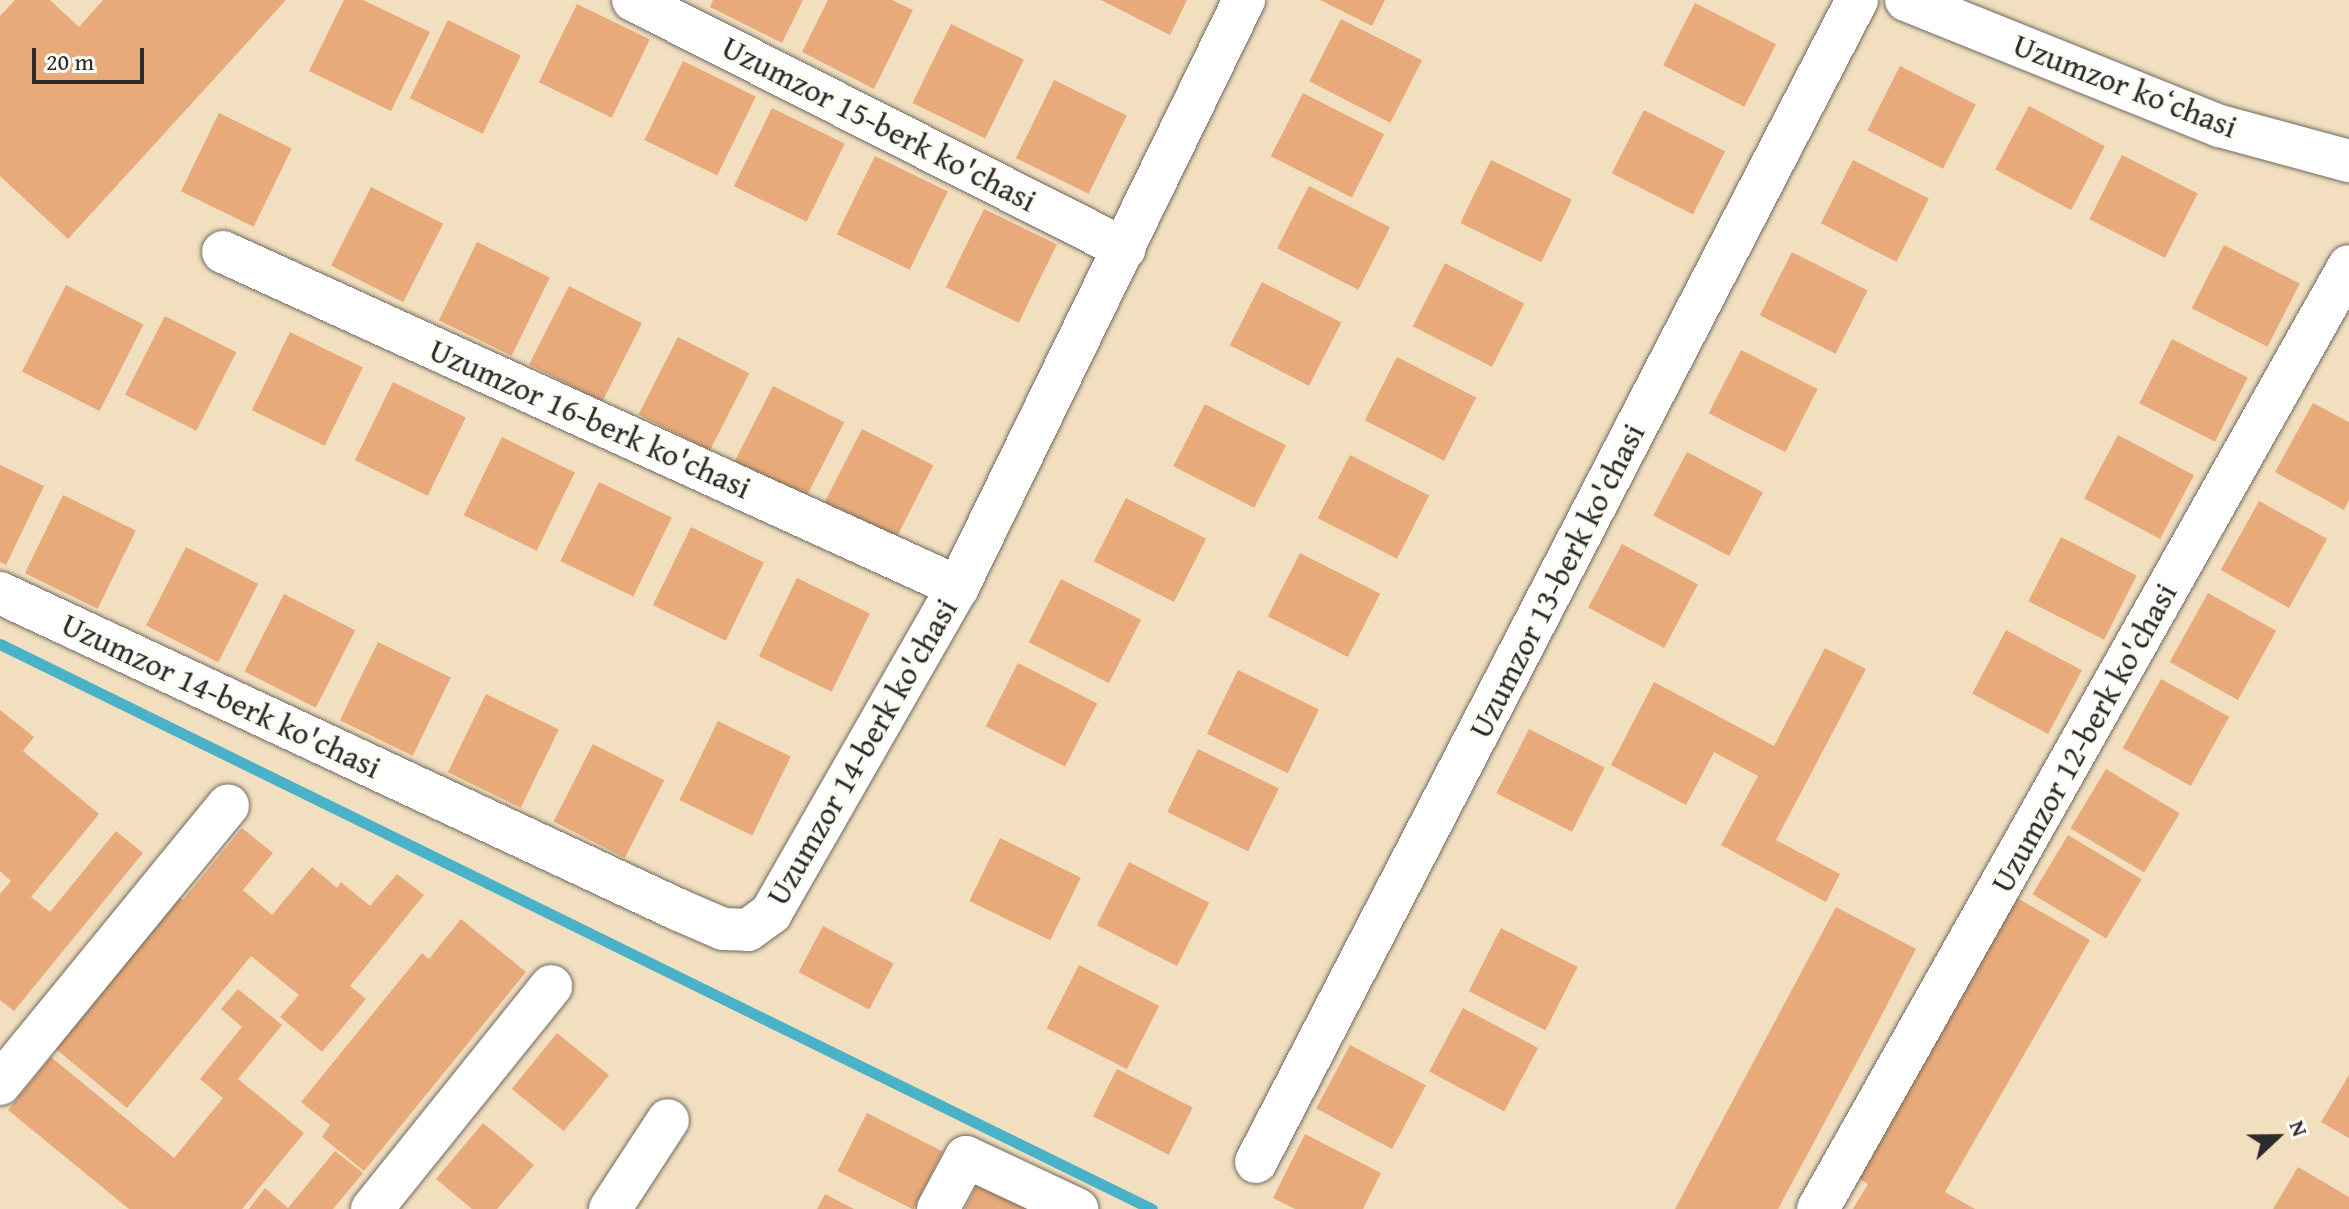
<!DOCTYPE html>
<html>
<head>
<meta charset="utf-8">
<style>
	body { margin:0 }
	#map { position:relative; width:2349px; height:1209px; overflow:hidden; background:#f2dfc0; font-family:"Gentium Book Plus",serif }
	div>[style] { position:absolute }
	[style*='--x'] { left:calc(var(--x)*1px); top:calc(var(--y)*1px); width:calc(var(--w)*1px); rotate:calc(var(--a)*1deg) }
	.stream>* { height:11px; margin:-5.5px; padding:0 5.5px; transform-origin:5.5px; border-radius:5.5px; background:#49b1c8 }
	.building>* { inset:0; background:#e8aa7a; transform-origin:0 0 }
	.roads { filter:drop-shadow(0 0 2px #716a5f) drop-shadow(0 0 2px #716a5f) }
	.street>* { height:42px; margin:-21px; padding:0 21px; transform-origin:21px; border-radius:21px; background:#fff }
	span { translate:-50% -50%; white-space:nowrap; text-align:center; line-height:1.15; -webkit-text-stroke:7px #fdfcf7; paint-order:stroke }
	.street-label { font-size:32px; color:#2b2b2b }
	.north { position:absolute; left:2237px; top:1097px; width:80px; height:80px; -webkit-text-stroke:6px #fdfcf7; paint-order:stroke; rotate:68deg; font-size:22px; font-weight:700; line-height:32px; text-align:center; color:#2b2b2b }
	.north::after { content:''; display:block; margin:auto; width:28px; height:36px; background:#2b2b2b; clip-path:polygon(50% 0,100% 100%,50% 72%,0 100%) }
	.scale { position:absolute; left:32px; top:48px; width:112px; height:36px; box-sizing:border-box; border:4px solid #2b2b2b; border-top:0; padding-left:10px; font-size:24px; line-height:28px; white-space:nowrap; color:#2b2b2b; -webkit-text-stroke:6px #fdfcf7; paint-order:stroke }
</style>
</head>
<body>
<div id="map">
	<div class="stream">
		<div style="--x:0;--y:644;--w:1283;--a:26.13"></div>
	</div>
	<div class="building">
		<div style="clip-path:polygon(15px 0,50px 0,79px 27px,103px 0,286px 0,68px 239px,0 176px,0 16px)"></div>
		<div style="clip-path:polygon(344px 0,363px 0,430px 32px,391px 111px,309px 71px)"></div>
		<div style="clip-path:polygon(713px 0,803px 0,782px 43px,710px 7px)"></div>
		<div style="clip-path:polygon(828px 0,892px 0,913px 10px,874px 89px,802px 52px)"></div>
		<div style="clip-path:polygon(1101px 0,1187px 0,1170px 35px)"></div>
		<div style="clip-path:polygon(1320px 0,1385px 0,1372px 26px)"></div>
		<div style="left:1695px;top:3px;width:91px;height:70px;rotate:27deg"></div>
		<div style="left:577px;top:4px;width:81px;height:87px;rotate:26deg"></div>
		<div style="left:1341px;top:19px;width:91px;height:70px;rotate:27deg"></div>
		<div style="left:448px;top:20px;width:81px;height:87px;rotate:26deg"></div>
		<div style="left:951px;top:24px;width:81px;height:88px;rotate:26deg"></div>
		<div style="left:683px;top:61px;width:81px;height:88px;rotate:26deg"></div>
		<div style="left:1900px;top:66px;width:85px;height:72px;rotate:27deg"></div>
		<div style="left:1054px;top:80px;width:81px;height:87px;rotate:26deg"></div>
		<div style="left:1303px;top:93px;width:91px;height:71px;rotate:27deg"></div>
		<div style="left:2029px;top:106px;width:86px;height:72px;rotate:28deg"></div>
		<div style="left:772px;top:108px;width:81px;height:87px;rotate:26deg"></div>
		<div style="left:1644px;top:110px;width:91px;height:71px;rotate:27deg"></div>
		<div style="left:219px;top:113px;width:81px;height:87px;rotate:26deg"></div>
		<div style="left:2122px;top:155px;width:85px;height:72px;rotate:27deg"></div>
		<div style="left:875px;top:156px;width:81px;height:87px;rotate:26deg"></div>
		<div style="left:1491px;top:160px;width:90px;height:70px;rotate:26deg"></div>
		<div style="left:1853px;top:160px;width:85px;height:71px;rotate:27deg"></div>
		<div style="left:1309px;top:186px;width:91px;height:70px;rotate:27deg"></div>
		<div style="left:371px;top:187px;width:81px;height:88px;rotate:27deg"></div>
		<div style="left:984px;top:209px;width:81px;height:87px;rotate:26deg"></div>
		<div style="left:477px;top:242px;width:81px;height:87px;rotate:26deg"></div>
		<div style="left:2224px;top:245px;width:85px;height:71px;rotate:27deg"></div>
		<div style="left:1792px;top:252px;width:85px;height:71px;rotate:27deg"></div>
		<div style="left:1445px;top:263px;width:89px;height:71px;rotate:27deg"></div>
		<div style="left:1262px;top:282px;width:89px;height:71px;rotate:27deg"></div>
		<div style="left:66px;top:285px;width:87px;height:97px;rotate:27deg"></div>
		<div style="left:569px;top:286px;width:82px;height:88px;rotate:27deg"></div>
		<div style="left:165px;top:316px;width:80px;height:88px;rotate:27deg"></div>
		<div style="left:290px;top:332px;width:81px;height:87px;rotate:26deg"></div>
		<div style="left:678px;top:337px;width:80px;height:87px;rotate:27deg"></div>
		<div style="left:2172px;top:339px;width:85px;height:72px;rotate:27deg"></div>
		<div style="left:1741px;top:350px;width:86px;height:71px;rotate:27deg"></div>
		<div style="left:1397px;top:357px;width:89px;height:71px;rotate:27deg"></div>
		<div style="left:393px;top:382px;width:81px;height:87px;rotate:26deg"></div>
		<div style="left:773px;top:386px;width:80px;height:87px;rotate:27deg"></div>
		<div style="clip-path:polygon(2313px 403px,2349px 422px,2349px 500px,2344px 510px,2275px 472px)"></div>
		<div style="left:1205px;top:404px;width:91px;height:70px;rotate:27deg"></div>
		<div style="left:862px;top:429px;width:80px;height:87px;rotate:27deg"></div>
		<div style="left:2118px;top:435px;width:86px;height:72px;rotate:28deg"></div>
		<div style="left:502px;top:437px;width:81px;height:87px;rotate:26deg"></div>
		<div style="left:1687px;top:452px;width:86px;height:72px;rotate:28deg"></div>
		<div style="left:1350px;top:455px;width:89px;height:71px;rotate:27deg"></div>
		<div style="clip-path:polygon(0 465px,44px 486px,6px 565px,0 562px)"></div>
		<div style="left:599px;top:482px;width:81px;height:88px;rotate:26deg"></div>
		<div style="left:63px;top:495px;width:81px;height:87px;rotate:26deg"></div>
		<div style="left:1126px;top:498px;width:90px;height:71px;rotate:27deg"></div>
		<div style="left:2259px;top:501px;width:78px;height:79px;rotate:29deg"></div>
		<div style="left:691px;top:527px;width:81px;height:87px;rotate:26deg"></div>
		<div style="left:2061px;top:537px;width:85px;height:72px;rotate:27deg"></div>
		<div style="left:1622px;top:544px;width:86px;height:72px;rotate:28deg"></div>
		<div style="left:186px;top:547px;width:81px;height:88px;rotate:27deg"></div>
		<div style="left:1300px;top:553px;width:90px;height:71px;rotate:27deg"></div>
		<div style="left:797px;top:578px;width:81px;height:87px;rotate:26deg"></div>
		<div style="left:1061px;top:579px;width:90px;height:71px;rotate:27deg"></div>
		<div style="left:2208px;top:593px;width:78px;height:79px;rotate:29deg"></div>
		<div style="left:284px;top:594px;width:80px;height:87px;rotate:27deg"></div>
		<div style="left:2006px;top:630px;width:86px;height:72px;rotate:28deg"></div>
		<div style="left:378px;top:642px;width:81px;height:87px;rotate:26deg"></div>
		<div style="clip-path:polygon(1825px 648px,1866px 669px,1776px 840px,1840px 874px,1826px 902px,1721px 845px,1758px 776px,1714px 752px,1686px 805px,1611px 765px,1654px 682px,1774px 746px)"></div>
		<div style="left:1018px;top:663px;width:89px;height:71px;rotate:27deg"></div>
		<div style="left:1238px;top:670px;width:90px;height:71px;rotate:26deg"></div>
		<div style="left:2161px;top:679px;width:78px;height:79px;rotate:29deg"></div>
		<div style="left:486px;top:694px;width:81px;height:87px;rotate:26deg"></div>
		<div style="clip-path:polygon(0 710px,34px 737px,23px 751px,99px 814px,31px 897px,50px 912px,116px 831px,143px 853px,14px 1011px,0 1000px,0 894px,11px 881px,0 871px)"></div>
		<div style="left:718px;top:721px;width:81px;height:88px;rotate:26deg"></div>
		<div style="left:1529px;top:729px;width:85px;height:72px;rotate:27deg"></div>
		<div style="left:593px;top:744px;width:80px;height:87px;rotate:27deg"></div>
		<div style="left:1198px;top:749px;width:90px;height:70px;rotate:26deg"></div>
		<div style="left:2106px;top:769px;width:86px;height:69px;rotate:31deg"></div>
		<div style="clip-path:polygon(242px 828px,273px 853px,243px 890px,272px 915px,312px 867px,337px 888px,341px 882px,370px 906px,397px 874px,424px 895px,350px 986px,366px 999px,322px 1052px,280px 1017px,299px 995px,251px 956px,127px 1108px,51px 1045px,175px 893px,183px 900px)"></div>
		<div style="left:2068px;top:835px;width:86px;height:69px;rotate:31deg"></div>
		<div style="left:1000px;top:838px;width:90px;height:70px;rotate:26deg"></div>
		<div style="left:1129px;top:862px;width:90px;height:71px;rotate:27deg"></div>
		<div style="clip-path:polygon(2012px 895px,2090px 940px,1945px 1192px,1975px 1209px,1853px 1209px,1868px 1184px,1858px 1178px,1926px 1061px,1919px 1057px)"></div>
		<div style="clip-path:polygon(1836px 907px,1916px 949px,1864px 1049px,1778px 1209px,1675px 1209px)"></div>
		<div style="clip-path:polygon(461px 919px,526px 972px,364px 1171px,322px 1137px,330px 1125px,301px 1102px,422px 953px,429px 959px)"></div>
		<div style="left:823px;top:926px;width:80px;height:52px;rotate:28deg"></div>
		<div style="left:1501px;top:928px;width:86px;height:71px;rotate:27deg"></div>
		<div style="left:1079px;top:965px;width:90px;height:71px;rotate:27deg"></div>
		<div style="clip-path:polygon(238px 989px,282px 1025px,238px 1079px,304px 1133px,242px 1209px,129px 1209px,8px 1110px,51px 1057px,174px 1158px,223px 1098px,200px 1079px,242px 1027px,221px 1009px)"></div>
		<div style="left:1463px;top:1008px;width:85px;height:72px;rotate:28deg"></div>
		<div style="left:557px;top:1033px;width:67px;height:72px;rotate:39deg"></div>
		<div style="left:1350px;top:1045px;width:86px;height:72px;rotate:28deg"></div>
		<div style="left:1117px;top:1069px;width:85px;height:53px;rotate:27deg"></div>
		<div style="clip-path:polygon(2349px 1075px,2349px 1138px,2321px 1122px)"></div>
		<div style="left:867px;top:1113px;width:85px;height:65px;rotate:27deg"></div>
		<div style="clip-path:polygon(483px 1123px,534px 1165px,497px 1209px,472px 1209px,436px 1179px)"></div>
		<div style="clip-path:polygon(1305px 1134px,1381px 1173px,1363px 1209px,1295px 1209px,1273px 1198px)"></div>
		<div style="clip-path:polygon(335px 1151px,363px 1173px,333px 1209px,249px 1209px,265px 1188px,288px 1208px)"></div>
		<div style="clip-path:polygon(2298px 1167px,2349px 1197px,2349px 1209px,2273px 1209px)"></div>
		<div style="clip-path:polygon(977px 1184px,1028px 1209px,965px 1209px)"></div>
		<div style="clip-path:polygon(825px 1194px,854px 1209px,817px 1209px)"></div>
	</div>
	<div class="roads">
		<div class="street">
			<div style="--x:633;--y:0;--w:551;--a:26.84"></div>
			<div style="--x:1906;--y:0;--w:338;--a:21.9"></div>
			<div style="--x:2220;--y:126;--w:134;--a:15.2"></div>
			<div style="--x:223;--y:252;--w:808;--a:24.5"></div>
			<div style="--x:0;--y:593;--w:749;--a:25.03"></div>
			<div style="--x:679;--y:910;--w:48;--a:23.4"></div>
			<div style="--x:723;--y:929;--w:25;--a:2"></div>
			<div style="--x:748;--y:930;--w:29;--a:-36"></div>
			<div style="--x:771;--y:913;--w:376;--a:-60.2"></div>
			<div style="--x:958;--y:587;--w:653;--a:-64.02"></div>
			<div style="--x:0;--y:1084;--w:360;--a:-50.7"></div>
			<div style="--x:1256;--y:1162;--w:1308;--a:-62.65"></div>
			<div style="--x:372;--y:1209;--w:286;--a:-51.2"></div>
			<div style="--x:610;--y:1209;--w:106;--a:-56.9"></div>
			<div style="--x:938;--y:1209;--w:59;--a:-61.7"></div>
			<div style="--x:966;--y:1157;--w:123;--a:25.1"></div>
			<div style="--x:1818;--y:1209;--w:1082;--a:-60.62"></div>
		</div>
	</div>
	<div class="street-label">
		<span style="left:2125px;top:86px;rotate:21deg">Uzumzor koʻchasi</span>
		<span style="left:879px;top:124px;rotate:27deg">Uzumzor 15-berk ko'chasi</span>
		<span style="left:590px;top:419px;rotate:24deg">Uzumzor 16-berk ko'chasi</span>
		<span style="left:1557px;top:581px;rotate:-63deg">Uzumzor 13-berk ko'chasi</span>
		<span style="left:221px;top:696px;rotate:25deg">Uzumzor 14-berk ko'chasi</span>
		<span style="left:2084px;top:738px;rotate:-61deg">Uzumzor 12-berk ko'chasi</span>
		<span style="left:862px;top:752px;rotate:-60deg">Uzumzor 14-berk ko'chasi</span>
	</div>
	<div class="north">N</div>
	<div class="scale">20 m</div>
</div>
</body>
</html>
